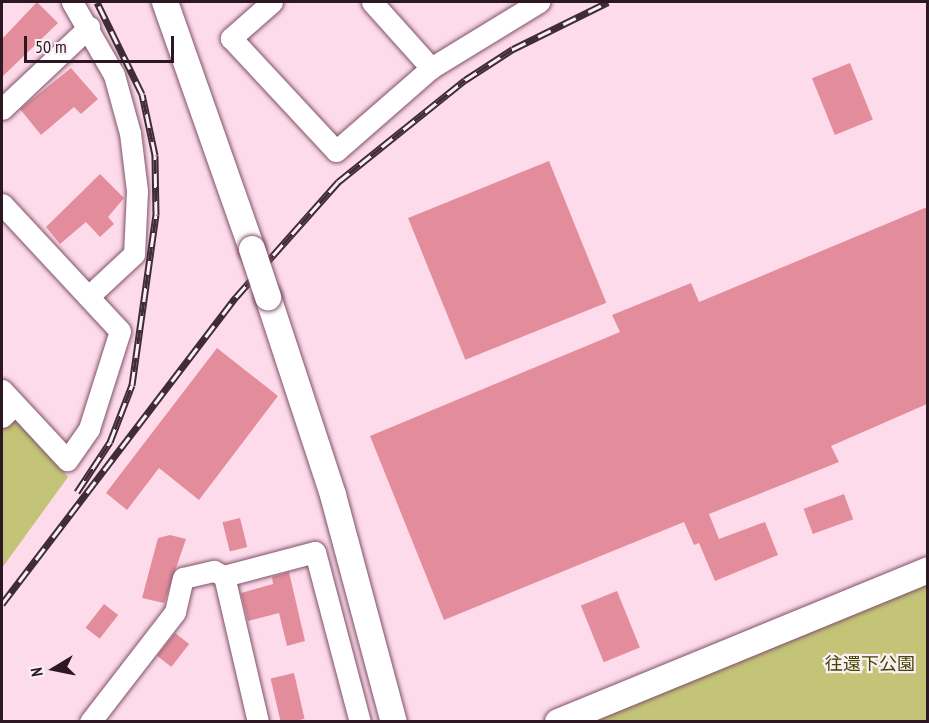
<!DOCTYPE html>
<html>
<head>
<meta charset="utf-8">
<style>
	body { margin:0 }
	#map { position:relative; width:929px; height:723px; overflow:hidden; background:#fddbea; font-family:"PT Sans Narrow","Noto Sans JP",sans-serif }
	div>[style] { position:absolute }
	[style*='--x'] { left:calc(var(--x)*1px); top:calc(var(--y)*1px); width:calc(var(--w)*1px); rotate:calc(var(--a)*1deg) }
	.green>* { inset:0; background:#c3c478 }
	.building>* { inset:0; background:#e38d9c; transform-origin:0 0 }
	.roads { filter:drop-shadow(0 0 2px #805168) drop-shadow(0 0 2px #805168) }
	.minor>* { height:21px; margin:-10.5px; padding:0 10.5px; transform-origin:10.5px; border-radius:10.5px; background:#fff }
	.tertiary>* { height:26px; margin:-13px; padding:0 13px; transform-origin:13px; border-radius:13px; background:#fff }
	.rail>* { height:7px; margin-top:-3.5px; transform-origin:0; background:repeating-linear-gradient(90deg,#fbf0f5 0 14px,#402c35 0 28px); box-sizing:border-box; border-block:2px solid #402c35 }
	.bridges { filter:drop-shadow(0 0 2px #805168) drop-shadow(0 0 2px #805168) }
	.tertiary-bridge>* { height:26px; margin:-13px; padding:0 13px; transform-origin:13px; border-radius:13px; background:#fff }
	span { translate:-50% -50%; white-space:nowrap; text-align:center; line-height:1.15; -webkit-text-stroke:4.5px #fbf0f5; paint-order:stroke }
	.park-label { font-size:18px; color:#454400 }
	.frame { position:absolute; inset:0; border:3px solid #2b1821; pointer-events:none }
	.north { position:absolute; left:24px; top:639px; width:60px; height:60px; -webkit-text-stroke:4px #fbf0f5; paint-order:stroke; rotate:260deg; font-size:16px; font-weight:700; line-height:24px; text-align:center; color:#2b1821 }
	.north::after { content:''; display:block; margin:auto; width:21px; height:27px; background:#2b1821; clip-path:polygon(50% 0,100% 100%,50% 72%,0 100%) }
	.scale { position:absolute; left:24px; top:36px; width:150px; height:27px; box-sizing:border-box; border:3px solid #2b1821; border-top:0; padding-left:8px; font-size:18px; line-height:21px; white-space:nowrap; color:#2b1821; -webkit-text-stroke:4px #fbf0f5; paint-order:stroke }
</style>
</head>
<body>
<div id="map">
	<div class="green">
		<div style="clip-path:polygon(22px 416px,68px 477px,2px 568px,2px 425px)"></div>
		<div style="clip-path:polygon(927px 579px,927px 721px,578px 721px)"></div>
	</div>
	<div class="building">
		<div style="clip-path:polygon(37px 2px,58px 23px,2px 77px,2px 39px)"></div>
		<div style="left:850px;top:63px;width:61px;height:41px;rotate:68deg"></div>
		<div style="clip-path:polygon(71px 68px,98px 99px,81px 114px,74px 107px,41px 135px,20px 109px)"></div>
		<div style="left:549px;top:161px;width:153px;height:152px;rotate:68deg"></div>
		<div style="clip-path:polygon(100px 174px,124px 198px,108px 217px,114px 224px,100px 237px,86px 222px,60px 244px,46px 227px)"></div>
		<div style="clip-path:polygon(927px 207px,927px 404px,831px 446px,839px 462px,709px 514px,719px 539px,765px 522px,778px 555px,715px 581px,699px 543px,694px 545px,684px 522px,444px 620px,370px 436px,620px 332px,612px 315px,691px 283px,699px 302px)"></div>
		<div style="clip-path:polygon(217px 348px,278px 396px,199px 500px,159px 468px,127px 510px,106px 493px)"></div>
		<div style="left:844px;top:494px;width:27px;height:43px;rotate:70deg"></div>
		<div style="left:240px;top:518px;width:30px;height:18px;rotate:76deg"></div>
		<div style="clip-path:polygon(170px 535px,186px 539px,164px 603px,142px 598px,158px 538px)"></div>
		<div style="clip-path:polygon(289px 572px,305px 641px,287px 646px,279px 613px,248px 621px,241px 593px,273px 584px,272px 577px)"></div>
		<div style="left:617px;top:591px;width:61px;height:39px;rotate:68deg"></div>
		<div style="left:104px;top:604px;width:18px;height:30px;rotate:38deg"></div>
		<div style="left:175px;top:633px;width:18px;height:29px;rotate:38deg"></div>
		<div style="left:294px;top:673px;width:47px;height:24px;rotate:77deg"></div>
	</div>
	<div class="roads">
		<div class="minor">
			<div style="--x:72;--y:2;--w:84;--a:60.1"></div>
			<div style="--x:114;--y:75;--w:60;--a:74.6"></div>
			<div style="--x:130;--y:133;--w:58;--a:83.1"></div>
			<div style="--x:137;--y:191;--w:63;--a:92.7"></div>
			<div style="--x:134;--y:254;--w:62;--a:137"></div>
			<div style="--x:272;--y:2;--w:55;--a:138.7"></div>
			<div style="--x:231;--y:38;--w:154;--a:47.1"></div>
			<div style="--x:336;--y:151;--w:126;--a:-41.1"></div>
			<div style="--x:431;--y:68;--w:127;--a:-31.4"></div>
			<div style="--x:372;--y:2;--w:89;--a:48.2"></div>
			<div style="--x:2;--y:109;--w:120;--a:-43.3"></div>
			<div style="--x:2;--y:204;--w:173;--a:47.1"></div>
			<div style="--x:120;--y:331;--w:103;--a:107.6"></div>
			<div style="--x:89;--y:429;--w:38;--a:125"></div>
			<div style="--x:67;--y:460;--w:96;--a:-132.9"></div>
			<div style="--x:2;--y:417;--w:18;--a:-45"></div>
			<div style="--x:90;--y:722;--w:139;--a:-52.3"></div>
			<div style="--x:175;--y:612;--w:35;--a:-77"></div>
			<div style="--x:183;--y:578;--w:32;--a:-13"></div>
			<div style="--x:214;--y:571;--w:11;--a:27"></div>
			<div style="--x:258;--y:722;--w:150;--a:-103.1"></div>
			<div style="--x:224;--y:576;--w:94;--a:-14.8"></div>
			<div style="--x:315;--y:552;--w:176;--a:75.2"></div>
		</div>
		<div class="tertiary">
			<div style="--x:165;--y:2;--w:262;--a:70.6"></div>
			<div style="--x:268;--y:297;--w:208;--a:71.8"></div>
			<div style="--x:333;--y:495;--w:235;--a:75"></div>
			<div style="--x:558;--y:722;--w:400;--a:-22.3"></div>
		</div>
	</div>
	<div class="rail">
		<div style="--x:77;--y:492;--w:60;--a:-56.6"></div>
		<div style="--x:110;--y:442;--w:61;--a:-68.9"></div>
		<div style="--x:132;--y:385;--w:172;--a:-82"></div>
		<div style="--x:156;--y:215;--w:60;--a:-91"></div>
		<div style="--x:155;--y:155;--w:62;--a:-102"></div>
		<div style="--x:142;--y:94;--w:102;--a:-116.1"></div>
		<div style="--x:2;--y:604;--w:386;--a:-52.7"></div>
		<div style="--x:236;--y:297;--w:154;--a:-48.4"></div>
		<div style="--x:338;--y:182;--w:163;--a:-38.8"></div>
		<div style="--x:465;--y:80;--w:57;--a:-32.9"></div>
		<div style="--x:513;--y:49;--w:106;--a:-26.3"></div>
	</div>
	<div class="bridges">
		<div class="tertiary-bridge">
			<div style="--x:252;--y:249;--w:51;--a:71.6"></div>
		</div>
	</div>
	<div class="park-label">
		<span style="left:870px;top:664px">往還下公園</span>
	</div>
	<div class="frame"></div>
	<div class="north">N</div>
	<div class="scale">50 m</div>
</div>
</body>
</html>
